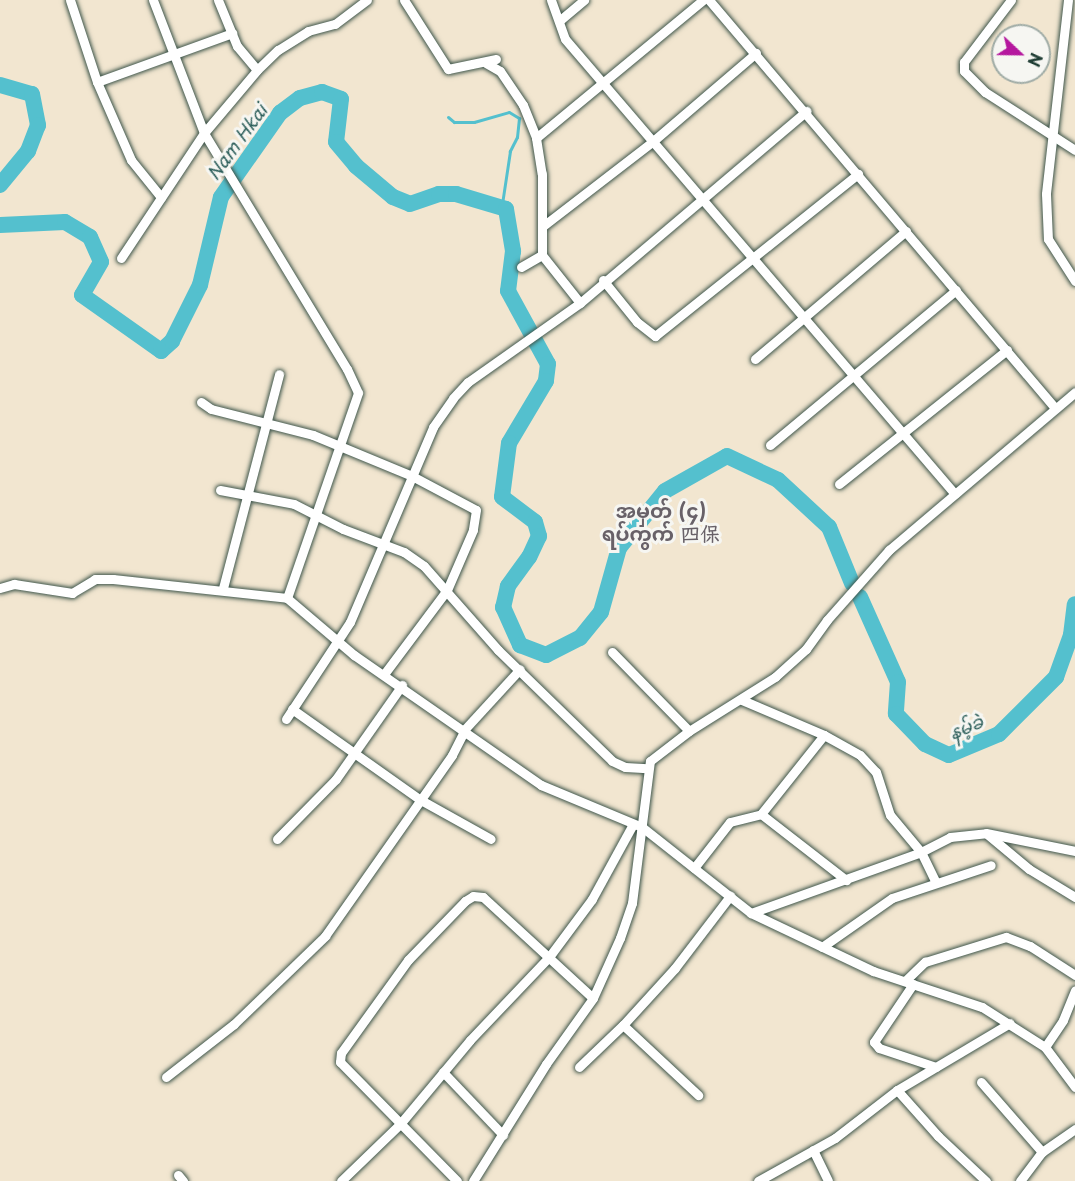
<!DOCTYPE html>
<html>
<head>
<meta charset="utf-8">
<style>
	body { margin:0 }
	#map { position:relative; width:1075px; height:1181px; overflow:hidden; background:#f2e6d0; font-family:"Playpen Sans","LXGW WenKai TC","Noto Sans Myanmar",sans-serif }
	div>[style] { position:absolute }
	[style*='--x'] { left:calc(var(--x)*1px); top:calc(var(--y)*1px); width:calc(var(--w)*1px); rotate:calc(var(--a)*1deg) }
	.stream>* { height:3px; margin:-1.5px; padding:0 1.5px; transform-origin:1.5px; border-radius:1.5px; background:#54c0ce }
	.river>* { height:16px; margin:-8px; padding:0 8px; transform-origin:8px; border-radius:8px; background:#54c0ce }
	.roads { filter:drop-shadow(0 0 2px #3f564b) drop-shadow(0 0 2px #3f564b) }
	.street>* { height:9px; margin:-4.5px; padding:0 4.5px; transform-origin:4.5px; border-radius:4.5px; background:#fff }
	span { translate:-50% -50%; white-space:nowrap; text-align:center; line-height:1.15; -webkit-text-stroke:6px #f6f6f2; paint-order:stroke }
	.water-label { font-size:18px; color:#2c5e5a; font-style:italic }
	.quarter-label { font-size:20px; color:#686168; font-weight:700 }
	.north { position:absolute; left:991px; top:24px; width:60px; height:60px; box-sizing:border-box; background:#f6f6f2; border:2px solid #a0aca6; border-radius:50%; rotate:112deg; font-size:16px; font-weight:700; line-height:24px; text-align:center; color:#1f3d34 }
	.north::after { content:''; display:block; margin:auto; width:21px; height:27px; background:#b5179e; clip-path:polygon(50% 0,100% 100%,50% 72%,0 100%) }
</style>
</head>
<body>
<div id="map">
	<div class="stream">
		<div style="--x:448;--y:117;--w:8;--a:40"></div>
		<div style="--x:454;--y:122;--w:20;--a:0"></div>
		<div style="--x:474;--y:122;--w:36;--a:-16"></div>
		<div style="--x:509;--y:112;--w:12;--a:31"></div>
		<div style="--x:519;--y:118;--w:19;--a:96"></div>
		<div style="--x:517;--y:137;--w:16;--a:117"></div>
		<div style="--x:510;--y:151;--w:54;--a:98.6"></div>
	</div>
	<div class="river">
		<div style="--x:0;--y:85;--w:33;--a:16"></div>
		<div style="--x:32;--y:94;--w:32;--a:79"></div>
		<div style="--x:38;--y:125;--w:28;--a:111"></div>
		<div style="--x:28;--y:151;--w:44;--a:129.5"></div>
		<div style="--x:0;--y:225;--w:65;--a:-2.6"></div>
		<div style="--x:65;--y:222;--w:29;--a:31"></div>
		<div style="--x:90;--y:237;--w:27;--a:66"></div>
		<div style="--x:101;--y:262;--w:38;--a:120"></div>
		<div style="--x:82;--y:295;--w:97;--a:35.3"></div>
		<div style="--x:161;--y:351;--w:15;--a:-42"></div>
		<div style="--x:172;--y:341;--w:63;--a:-63.4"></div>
		<div style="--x:200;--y:285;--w:90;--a:-76.6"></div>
		<div style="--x:221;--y:197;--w:103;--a:-54.9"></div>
		<div style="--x:280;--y:113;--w:25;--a:-37"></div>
		<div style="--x:300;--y:98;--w:23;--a:-15"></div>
		<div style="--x:322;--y:92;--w:20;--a:20"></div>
		<div style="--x:341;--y:99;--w:43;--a:96.6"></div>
		<div style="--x:336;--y:142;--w:31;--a:50"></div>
		<div style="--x:356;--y:166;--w:48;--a:40"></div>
		<div style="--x:393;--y:197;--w:18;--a:22"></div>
		<div style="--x:410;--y:204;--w:31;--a:-19"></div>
		<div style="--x:439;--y:194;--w:17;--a:0"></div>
		<div style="--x:456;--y:194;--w:52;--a:16.7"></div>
		<div style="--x:506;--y:209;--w:43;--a:80.5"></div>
		<div style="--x:513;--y:251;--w:40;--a:97.1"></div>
		<div style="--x:508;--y:291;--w:83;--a:61.3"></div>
		<div style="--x:548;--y:364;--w:17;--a:97"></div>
		<div style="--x:546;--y:381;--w:72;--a:120.8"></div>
		<div style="--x:509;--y:443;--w:54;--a:97.4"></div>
		<div style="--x:502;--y:497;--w:41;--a:37.1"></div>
		<div style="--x:535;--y:522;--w:15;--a:74"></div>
		<div style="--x:539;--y:536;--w:23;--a:115"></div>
		<div style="--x:529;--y:557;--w:36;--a:126"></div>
		<div style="--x:508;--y:586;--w:22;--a:103"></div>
		<div style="--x:503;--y:607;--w:42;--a:65.9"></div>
		<div style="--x:520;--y:645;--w:28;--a:21"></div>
		<div style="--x:546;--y:655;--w:38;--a:-27"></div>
		<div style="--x:580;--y:638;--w:33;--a:-51"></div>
		<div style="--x:601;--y:612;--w:66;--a:-74.3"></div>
		<div style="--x:619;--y:548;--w:73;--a:-51.1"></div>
		<div style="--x:665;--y:491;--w:71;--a:-29.4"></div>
		<div style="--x:727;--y:456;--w:56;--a:25.2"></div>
		<div style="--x:778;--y:480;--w:69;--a:42.7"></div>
		<div style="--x:829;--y:527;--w:61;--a:67.7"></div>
		<div style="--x:860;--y:597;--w:93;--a:65.9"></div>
		<div style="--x:898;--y:682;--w:32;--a:94"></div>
		<div style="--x:896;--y:714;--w:42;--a:46"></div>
		<div style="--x:925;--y:744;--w:26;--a:25"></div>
		<div style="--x:949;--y:755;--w:54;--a:-22.8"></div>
		<div style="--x:999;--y:734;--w:81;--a:-45"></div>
		<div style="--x:1056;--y:677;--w:45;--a:-70.3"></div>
		<div style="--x:1071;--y:635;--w:31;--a:-83"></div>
	</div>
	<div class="roads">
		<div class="street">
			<div style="--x:70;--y:0;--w:86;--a:71.8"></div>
			<div style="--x:97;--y:82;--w:85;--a:66.4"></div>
			<div style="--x:131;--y:160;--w:48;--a:51"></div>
			<div style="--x:153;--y:0;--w:142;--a:69"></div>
			<div style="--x:204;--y:133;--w:276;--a:58.8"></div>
			<div style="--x:347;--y:369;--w:26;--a:65"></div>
			<div style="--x:358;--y:393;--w:217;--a:109.1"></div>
			<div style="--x:218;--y:0;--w:50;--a:67.6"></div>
			<div style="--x:237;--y:46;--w:31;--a:50"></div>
			<div style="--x:404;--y:0;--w:82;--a:57.5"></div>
			<div style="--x:448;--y:69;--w:49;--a:-11.8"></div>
			<div style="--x:551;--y:0;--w:41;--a:70.3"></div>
			<div style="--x:565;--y:39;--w:599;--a:49.4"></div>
			<div style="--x:709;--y:0;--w:535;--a:49.7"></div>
			<div style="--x:1011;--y:0;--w:78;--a:127.2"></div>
			<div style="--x:964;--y:62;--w:9;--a:90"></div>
			<div style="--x:964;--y:71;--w:30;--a:45"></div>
			<div style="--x:985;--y:92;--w:107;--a:32.8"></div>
			<div style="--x:1068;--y:0;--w:195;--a:96.5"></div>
			<div style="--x:1046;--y:194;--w:45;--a:87.5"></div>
			<div style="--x:1048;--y:239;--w:50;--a:57.3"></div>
			<div style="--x:559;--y:21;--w:33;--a:-40"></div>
			<div style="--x:486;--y:63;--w:16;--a:30"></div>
			<div style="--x:500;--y:71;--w:41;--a:55.9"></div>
			<div style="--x:523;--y:105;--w:35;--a:68"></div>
			<div style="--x:536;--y:138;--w:36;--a:81"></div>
			<div style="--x:542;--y:174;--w:81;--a:90"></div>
			<div style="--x:542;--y:255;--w:61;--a:51.6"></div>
			<div style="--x:97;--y:82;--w:144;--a:-19.9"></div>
			<div style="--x:536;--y:138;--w:217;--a:-39.6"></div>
			<div style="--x:543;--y:226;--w:138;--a:-37.6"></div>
			<div style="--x:652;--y:142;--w:137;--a:-40.6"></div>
			<div style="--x:121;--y:258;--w:150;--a:-56.4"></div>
			<div style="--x:204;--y:133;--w:82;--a:-49.9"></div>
			<div style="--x:257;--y:70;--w:29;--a:-44"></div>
			<div style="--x:278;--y:50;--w:36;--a:-32"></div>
			<div style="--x:308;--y:31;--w:28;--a:-15"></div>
			<div style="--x:335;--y:24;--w:40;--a:-37"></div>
			<div style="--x:521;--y:267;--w:24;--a:-30"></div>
			<div style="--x:603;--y:280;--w:54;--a:51"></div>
			<div style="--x:637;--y:322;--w:23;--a:38"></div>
			<div style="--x:655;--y:336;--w:260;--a:-38.6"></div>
			<div style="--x:755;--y:359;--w:198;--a:-40.3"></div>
			<div style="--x:201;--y:402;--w:12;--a:35"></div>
			<div style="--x:211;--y:409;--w:105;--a:14.3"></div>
			<div style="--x:313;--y:435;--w:107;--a:22.5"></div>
			<div style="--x:412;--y:476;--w:72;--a:28"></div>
			<div style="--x:476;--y:510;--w:20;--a:99"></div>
			<div style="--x:473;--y:530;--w:65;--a:113.4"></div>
			<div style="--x:447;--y:590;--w:104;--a:126.8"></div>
			<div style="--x:770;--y:445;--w:242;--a:-39.8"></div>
			<div style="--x:839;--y:484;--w:215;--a:-38.6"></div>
			<div style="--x:220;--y:490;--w:75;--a:10.7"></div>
			<div style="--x:294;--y:504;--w:55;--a:27"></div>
			<div style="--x:343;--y:529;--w:65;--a:20.7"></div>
			<div style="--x:404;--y:552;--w:24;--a:35"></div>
			<div style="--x:424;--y:566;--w:112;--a:48.6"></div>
			<div style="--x:498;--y:650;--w:159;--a:44.2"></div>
			<div style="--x:612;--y:761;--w:14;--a:25"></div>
			<div style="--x:625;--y:767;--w:22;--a:3"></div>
			<div style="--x:0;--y:588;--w:15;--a:-16"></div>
			<div style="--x:14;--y:584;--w:59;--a:8.8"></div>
			<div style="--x:72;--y:593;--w:27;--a:-31"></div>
			<div style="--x:95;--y:579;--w:18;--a:0"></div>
			<div style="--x:113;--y:579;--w:175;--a:6.2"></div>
			<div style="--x:287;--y:598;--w:88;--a:40.4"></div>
			<div style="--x:354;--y:655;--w:228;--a:34.8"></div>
			<div style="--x:541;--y:785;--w:109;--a:22.6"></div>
			<div style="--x:642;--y:827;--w:139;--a:38.3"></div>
			<div style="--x:751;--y:913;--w:135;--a:25.4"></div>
			<div style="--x:873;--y:971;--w:115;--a:18.3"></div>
			<div style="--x:982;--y:1007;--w:75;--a:32.4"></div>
			<div style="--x:1045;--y:1047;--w:50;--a:53.1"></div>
			<div style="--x:223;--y:588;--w:221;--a:-75.3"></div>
			<div style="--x:612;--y:652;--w:110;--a:45.7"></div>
			<div style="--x:742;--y:700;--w:89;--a:23.1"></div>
			<div style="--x:824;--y:735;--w:41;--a:29.1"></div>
			<div style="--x:860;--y:755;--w:23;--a:47"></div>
			<div style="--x:876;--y:772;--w:45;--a:72"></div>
			<div style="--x:890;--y:815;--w:48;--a:50"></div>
			<div style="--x:921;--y:852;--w:32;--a:64"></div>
			<div style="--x:292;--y:709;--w:156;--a:35.3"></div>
			<div style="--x:419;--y:799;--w:82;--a:29.1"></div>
			<div style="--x:286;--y:719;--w:116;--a:-56.6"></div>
			<div style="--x:350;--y:622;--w:212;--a:-66.9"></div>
			<div style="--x:433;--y:427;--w:35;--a:-55"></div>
			<div style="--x:453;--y:398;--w:22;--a:-47"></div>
			<div style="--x:468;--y:382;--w:137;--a:-35.2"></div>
			<div style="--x:580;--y:303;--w:297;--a:-40.3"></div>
			<div style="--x:761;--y:814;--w:108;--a:37.8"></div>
			<div style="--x:987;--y:834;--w:55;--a:39.8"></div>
			<div style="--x:1029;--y:869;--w:54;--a:31.3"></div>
			<div style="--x:277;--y:839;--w:84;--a:-45.5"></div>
			<div style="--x:336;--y:779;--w:115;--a:-54.9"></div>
			<div style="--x:694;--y:868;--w:58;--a:-52"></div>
			<div style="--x:730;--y:822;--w:32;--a:-14"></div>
			<div style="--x:761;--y:814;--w:101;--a:-51.4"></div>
			<div style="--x:751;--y:913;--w:181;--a:-19.7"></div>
			<div style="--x:921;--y:852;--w:33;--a:-27"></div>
			<div style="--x:950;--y:837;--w:36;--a:-6"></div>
			<div style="--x:986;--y:833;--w:91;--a:11.4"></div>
			<div style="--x:822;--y:947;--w:85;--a:-35"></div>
			<div style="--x:892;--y:898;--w:104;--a:-18.4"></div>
			<div style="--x:905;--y:981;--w:28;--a:-44"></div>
			<div style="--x:925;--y:962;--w:85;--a:-17.2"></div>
			<div style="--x:1006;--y:937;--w:26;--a:21"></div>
			<div style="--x:1030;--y:946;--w:54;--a:32.8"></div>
			<div style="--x:913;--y:984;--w:70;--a:123.9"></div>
			<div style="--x:874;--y:1042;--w:8;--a:50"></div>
			<div style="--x:879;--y:1048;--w:60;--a:18.4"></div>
			<div style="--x:623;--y:1025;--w:103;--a:43"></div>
			<div style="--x:1045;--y:1047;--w:32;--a:-56"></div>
			<div style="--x:1063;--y:1020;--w:32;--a:-68"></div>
			<div style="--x:579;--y:1067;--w:61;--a:-43.7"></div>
			<div style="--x:623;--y:1025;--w:77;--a:-47.6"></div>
			<div style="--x:675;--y:968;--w:91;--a:-52.6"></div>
			<div style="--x:443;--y:1072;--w:87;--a:46.4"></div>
			<div style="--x:166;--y:1077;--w:86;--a:-37.9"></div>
			<div style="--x:234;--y:1024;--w:127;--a:-44"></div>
			<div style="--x:325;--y:936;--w:221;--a:-54.9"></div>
			<div style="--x:452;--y:755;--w:29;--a:-63"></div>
			<div style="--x:465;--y:729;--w:81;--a:-47.5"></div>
			<div style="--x:981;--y:1082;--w:93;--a:48.9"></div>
			<div style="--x:897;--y:1090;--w:62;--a:48.3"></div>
			<div style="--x:938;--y:1136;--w:66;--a:43.2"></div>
			<div style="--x:813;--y:1150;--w:34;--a:64"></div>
			<div style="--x:178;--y:1175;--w:8;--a:50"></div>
			<div style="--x:341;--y:1181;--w:82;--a:-44"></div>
			<div style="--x:400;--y:1124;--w:109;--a:-50.2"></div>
			<div style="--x:470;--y:1040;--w:115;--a:-46.4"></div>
			<div style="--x:549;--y:957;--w:72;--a:-53.4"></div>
			<div style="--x:592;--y:899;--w:85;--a:-61.3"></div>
			<div style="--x:457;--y:1181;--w:167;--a:-134.5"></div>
			<div style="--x:340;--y:1062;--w:9;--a:-84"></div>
			<div style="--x:341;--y:1053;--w:115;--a:-54.2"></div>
			<div style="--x:408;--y:960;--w:82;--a:-46"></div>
			<div style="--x:465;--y:901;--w:9;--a:-32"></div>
			<div style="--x:473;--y:896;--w:10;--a:6"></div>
			<div style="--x:483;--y:897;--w:149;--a:42.6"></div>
			<div style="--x:473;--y:1181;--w:138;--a:-58"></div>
			<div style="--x:546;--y:1064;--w:81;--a:-54.5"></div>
			<div style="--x:593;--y:998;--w:66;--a:-65.8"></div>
			<div style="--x:620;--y:938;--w:37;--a:-71"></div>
			<div style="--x:632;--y:903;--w:143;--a:-82.8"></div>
			<div style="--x:650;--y:761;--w:49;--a:-37.6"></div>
			<div style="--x:689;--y:731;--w:102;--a:-32.1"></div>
			<div style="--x:775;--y:677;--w:42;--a:-42.1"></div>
			<div style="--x:806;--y:649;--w:36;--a:-54"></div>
			<div style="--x:827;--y:620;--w:94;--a:-48.5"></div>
			<div style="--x:889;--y:550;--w:244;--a:-40.3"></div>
			<div style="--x:758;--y:1181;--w:88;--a:-29.2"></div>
			<div style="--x:835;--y:1138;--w:78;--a:-37.7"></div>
			<div style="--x:897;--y:1090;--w:131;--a:-30.7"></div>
			<div style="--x:1020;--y:1181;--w:36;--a:-53"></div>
			<div style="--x:1042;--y:1152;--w:40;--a:-34.9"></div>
		</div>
	</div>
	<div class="water-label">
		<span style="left:237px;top:142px;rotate:-54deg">Nam Hkai</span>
		<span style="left:966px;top:727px;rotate:-23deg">နမ့်ခဲ</span>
	</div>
	<div class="quarter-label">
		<span style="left:661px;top:522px">အမှတ် (၄)<br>ရပ်ကွက် 四保</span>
	</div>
	<div class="north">N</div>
</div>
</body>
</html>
